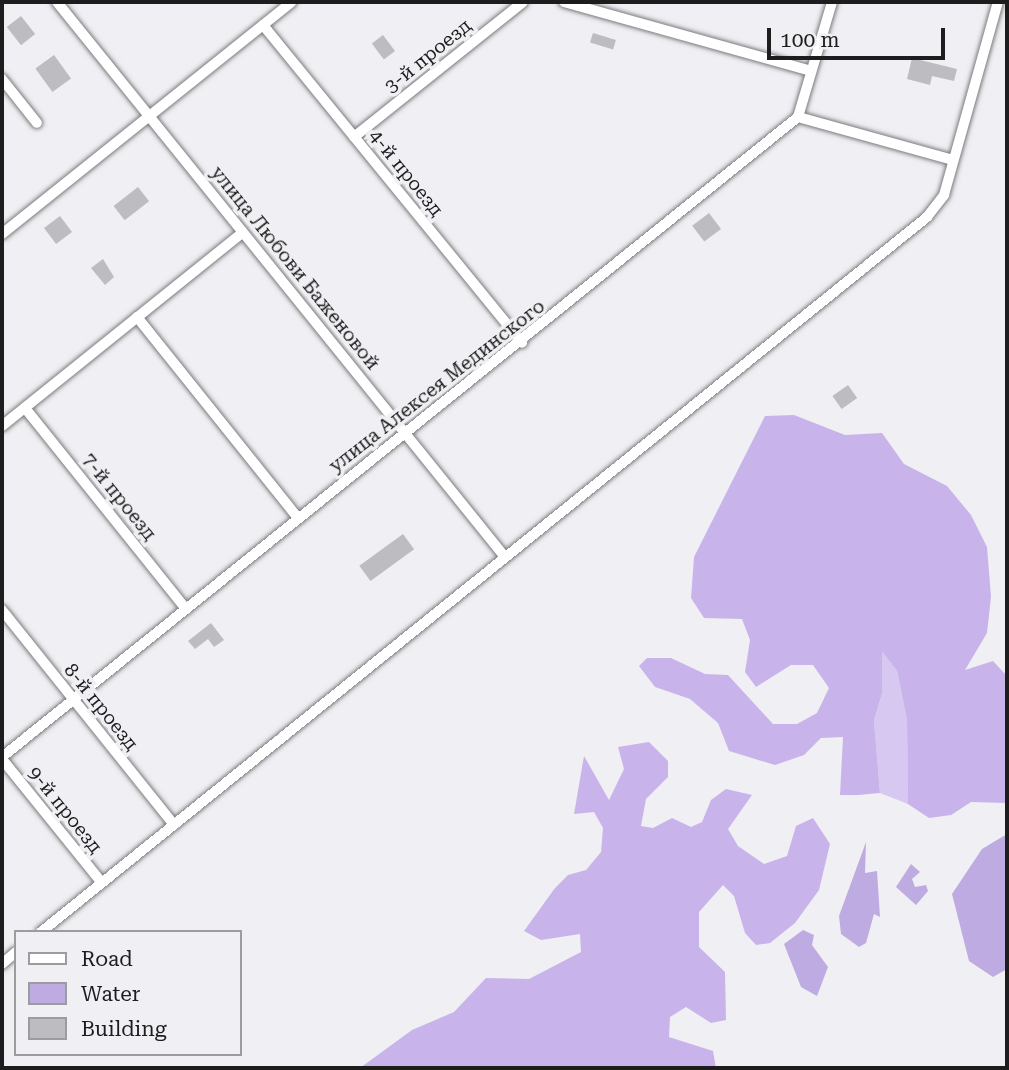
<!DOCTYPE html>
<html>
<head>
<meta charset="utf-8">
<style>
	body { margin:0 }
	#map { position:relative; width:1009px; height:1070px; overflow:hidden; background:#f0eff3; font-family:"Roboto Serif",serif }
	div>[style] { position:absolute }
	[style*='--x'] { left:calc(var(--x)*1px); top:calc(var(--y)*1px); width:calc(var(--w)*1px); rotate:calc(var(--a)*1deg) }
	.green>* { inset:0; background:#d6c8f0 }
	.forest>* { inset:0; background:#c8b4eb }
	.water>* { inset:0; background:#beabe1 }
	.building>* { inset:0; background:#bdbcc0; transform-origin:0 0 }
	.roads { filter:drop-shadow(0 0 2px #7c7b7f) drop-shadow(0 0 2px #7c7b7f) }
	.minor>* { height:10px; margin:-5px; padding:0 5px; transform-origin:5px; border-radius:5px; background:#fff }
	span { translate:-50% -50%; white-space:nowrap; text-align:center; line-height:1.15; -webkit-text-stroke:7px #f0eff3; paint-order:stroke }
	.street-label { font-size:19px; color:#1d1d1e }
	.frame { position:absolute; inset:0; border:4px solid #1d1d1e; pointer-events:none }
	.legend { position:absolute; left:14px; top:930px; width:228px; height:126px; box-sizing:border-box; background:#f0eff3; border:2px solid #9c9b9e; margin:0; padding:9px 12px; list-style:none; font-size:21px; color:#1d1d1e }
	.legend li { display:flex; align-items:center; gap:14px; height:35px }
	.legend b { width:35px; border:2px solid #9c9b9e }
	.scale { position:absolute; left:767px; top:28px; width:178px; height:32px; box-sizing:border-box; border:4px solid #1d1d1e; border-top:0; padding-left:9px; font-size:21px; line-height:24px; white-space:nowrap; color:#1d1d1e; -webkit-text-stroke:5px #f0eff3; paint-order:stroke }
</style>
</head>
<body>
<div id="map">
	<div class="green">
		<div style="clip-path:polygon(882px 650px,897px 671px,907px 720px,908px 804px,880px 793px,874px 720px,882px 694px)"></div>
	</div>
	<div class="forest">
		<div style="clip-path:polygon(794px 415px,845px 435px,882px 433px,904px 464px,947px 486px,971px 515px,987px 547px,991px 597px,987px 633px,965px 670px,993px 661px,1007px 676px,1007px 803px,971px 802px,951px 815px,929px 818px,908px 804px,907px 720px,897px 671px,882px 651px,882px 694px,874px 720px,880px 793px,858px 795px,840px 795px,843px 737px,821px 738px,804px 755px,775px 765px,729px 751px,718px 723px,690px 699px,655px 687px,639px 666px,647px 658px,671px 658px,705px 674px,728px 675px,773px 724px,797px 724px,817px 713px,829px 688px,813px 665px,791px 665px,756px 687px,745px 672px,750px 640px,742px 619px,704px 618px,691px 598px,694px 557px,765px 416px)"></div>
		<div style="clip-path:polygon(649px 742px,668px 761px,668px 777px,646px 799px,641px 826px,653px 828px,672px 818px,691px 827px,702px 822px,711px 800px,726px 789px,752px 795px,728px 829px,738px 846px,764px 864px,787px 856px,796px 826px,813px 818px,830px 844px,819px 890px,795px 923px,770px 943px,756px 945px,745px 933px,734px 896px,723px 885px,699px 912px,699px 947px,725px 972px,726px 1020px,711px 1023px,686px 1007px,670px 1017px,669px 1037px,713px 1051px,716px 1068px,360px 1068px,412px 1030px,454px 1012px,486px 978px,529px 979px,581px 952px,580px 934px,541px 940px,524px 931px,555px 888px,568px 875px,586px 870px,601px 852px,603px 828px,594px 812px,574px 814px,584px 756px,609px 800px,624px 769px,618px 747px)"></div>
	</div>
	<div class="water">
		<div style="clip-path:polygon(1007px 834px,1007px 969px,993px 977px,969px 961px,952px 894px,982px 849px)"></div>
		<div style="clip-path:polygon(866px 842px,865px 873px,877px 871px,880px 917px,874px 914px,866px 943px,859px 947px,841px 934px,839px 916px)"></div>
		<div style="clip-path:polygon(911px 864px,920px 872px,912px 879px,915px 887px,926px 885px,928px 891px,916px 905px,896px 887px)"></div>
		<div style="clip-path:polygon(803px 930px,814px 935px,812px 945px,828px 967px,817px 996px,801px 987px,784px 944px)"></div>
	</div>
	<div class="building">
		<div style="left:21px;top:16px;width:23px;height:18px;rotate:52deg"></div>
		<div style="left:593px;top:33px;width:24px;height:10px;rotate:17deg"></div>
		<div style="left:383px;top:35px;width:20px;height:14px;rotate:53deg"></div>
		<div style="left:54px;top:55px;width:29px;height:23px;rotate:54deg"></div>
		<div style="clip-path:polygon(912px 58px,957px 69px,954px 81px,932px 76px,930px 85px,907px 79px)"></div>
		<div style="left:138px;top:187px;width:18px;height:31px;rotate:52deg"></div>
		<div style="left:709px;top:213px;width:20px;height:21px;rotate:53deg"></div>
		<div style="left:60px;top:216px;width:20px;height:20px;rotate:53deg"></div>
		<div style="clip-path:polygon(103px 259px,114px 277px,105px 285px,91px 268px)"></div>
		<div style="left:848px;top:385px;width:16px;height:19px;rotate:55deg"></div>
		<div style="left:403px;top:534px;width:19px;height:54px;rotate:54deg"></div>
		<div style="clip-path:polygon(211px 623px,224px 640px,214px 647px,208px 639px,195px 649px,188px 641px)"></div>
	</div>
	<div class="roads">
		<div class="minor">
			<div style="--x:57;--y:2;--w:713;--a:51.09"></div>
			<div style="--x:564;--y:2;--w:256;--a:15.6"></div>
			<div style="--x:263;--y:25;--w:410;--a:50.8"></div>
			<div style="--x:2;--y:79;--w:56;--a:51.5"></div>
			<div style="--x:798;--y:117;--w:161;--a:15.5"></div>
			<div style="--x:354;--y:137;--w:216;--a:-38.6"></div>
			<div style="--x:2;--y:234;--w:371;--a:-38.7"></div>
			<div style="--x:137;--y:317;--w:258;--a:51.3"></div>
			<div style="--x:25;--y:408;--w:258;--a:51.3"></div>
			<div style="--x:2;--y:426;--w:309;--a:-38.8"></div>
			<div style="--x:2;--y:610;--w:275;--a:51.3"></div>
			<div style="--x:2;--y:757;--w:1021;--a:-38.8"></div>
			<div style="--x:798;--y:117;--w:120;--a:-73.5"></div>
			<div style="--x:2;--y:759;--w:159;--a:51.1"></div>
			<div style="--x:41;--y:932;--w:1139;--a:-38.9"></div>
			<div style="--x:927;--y:217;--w:28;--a:-52"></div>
			<div style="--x:944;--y:195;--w:200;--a:-74.4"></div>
			<div style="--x:2;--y:964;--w:18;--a:-41"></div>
		</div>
	</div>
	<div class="street-label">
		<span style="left:428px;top:56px;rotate:-39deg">3-й проезд</span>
		<span style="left:406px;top:173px;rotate:51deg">4-й проезд</span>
		<span style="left:295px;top:268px;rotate:51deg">улица Любови Баженовой</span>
		<span style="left:437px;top:386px;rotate:-38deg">улица Алексея Мединского</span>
		<span style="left:119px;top:497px;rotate:51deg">7-й проезд</span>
		<span style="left:101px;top:707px;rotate:51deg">8-й проезд</span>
		<span style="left:65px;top:810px;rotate:51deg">9-й проезд</span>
	</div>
	<div class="frame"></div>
	<ul class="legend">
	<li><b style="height:9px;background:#fff"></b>Road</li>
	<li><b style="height:19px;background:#beabe1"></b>Water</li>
	<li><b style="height:19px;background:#bdbcc0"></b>Building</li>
	</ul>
	<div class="scale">100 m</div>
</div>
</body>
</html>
